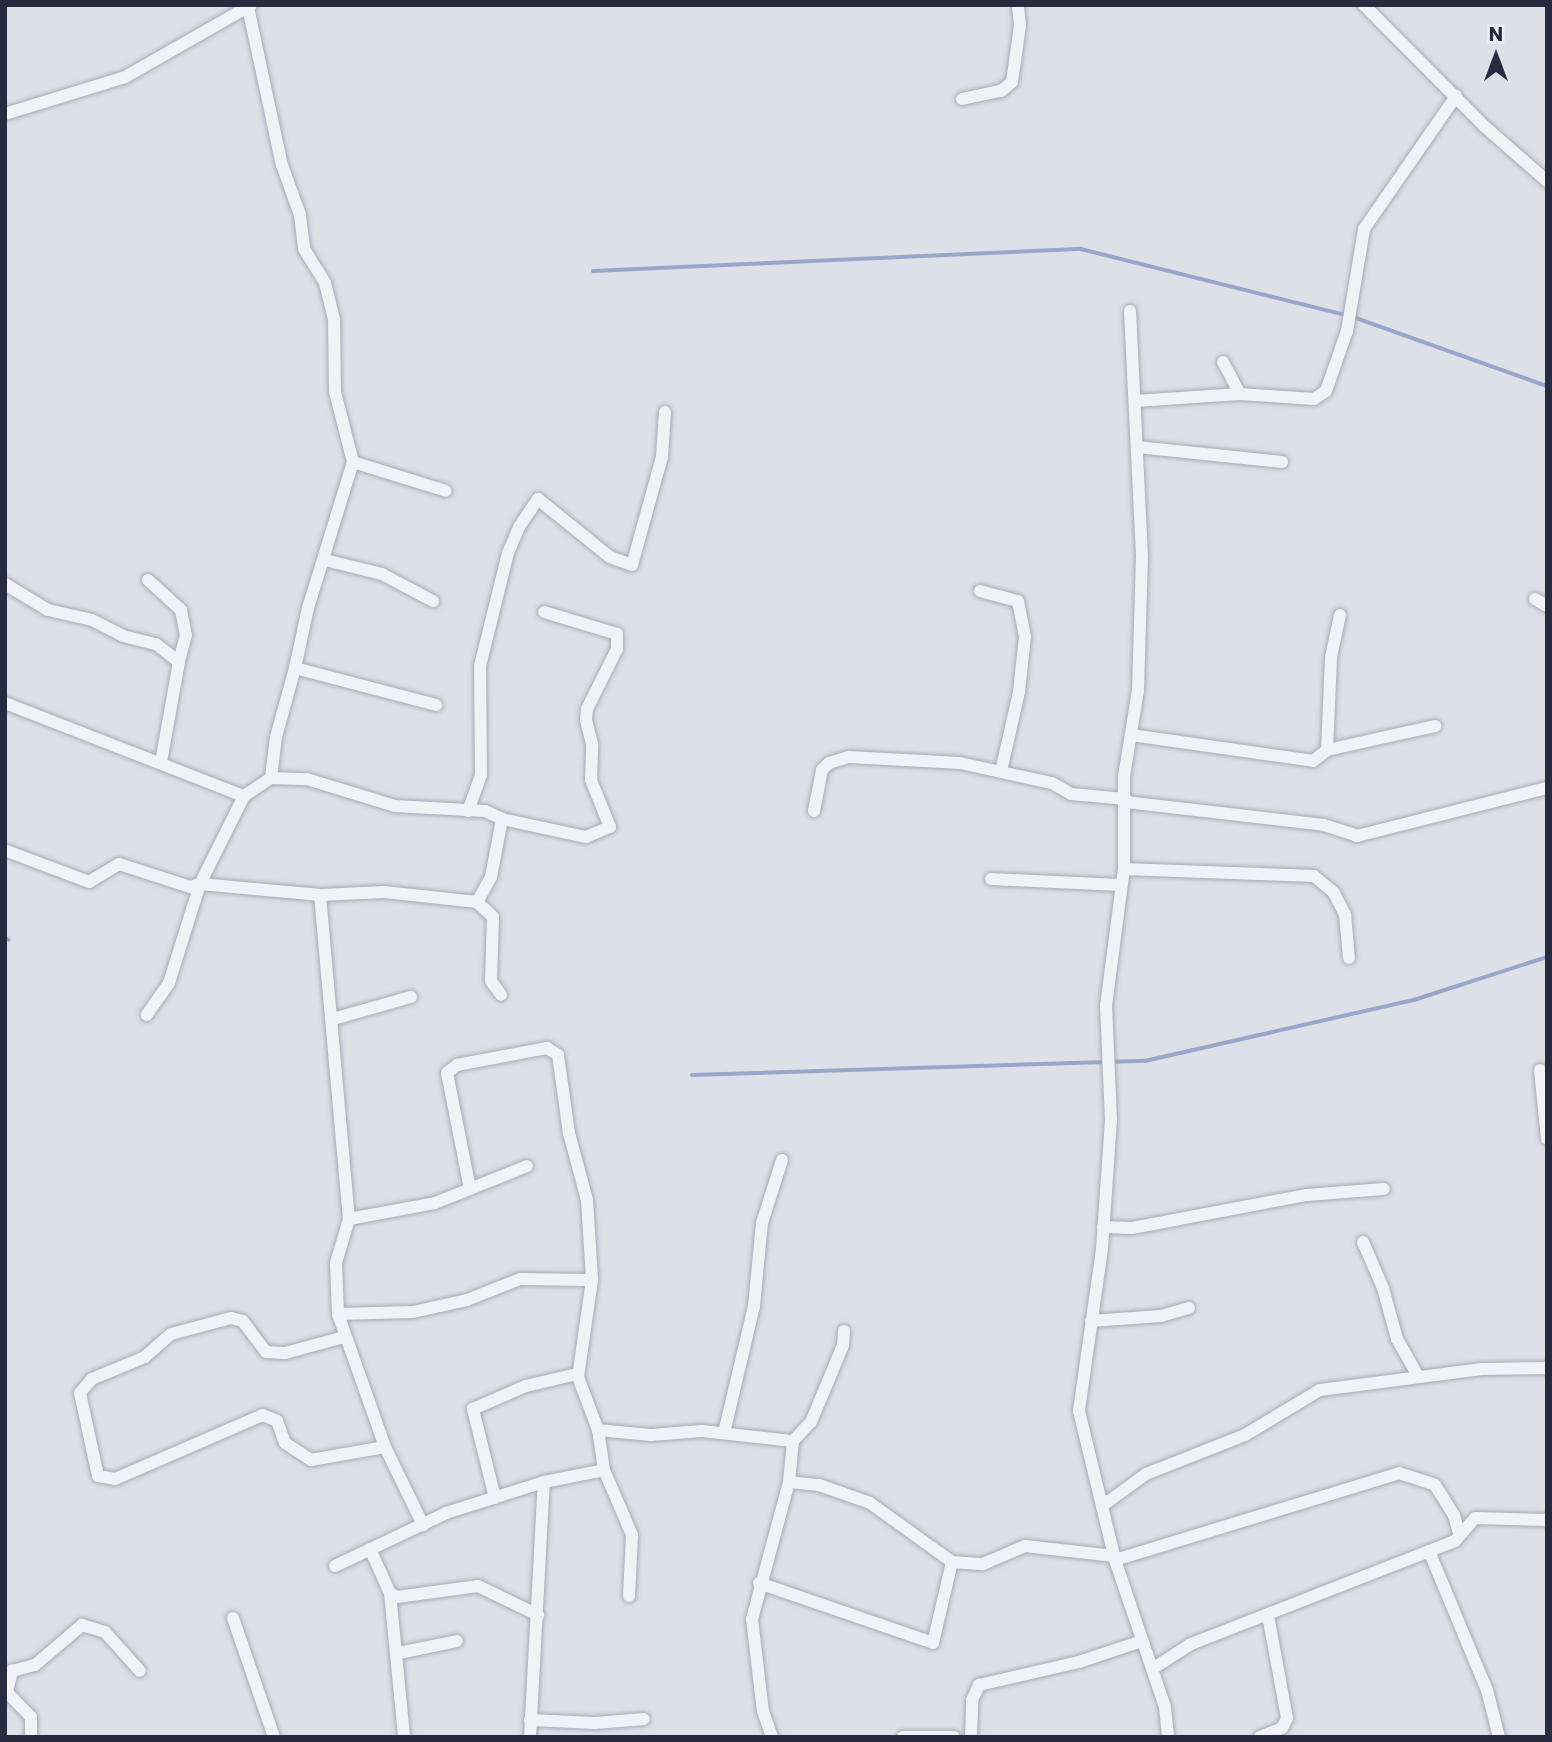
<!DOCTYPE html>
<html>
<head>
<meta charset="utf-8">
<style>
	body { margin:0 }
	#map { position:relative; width:1552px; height:1742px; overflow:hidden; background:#dee0e8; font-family:Poppins,sans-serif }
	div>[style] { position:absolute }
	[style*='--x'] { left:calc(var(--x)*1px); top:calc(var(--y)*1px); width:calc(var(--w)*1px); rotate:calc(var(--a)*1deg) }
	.stream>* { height:3.5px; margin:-1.75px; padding:0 1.75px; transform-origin:1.75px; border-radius:1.75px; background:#98a6c9 }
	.roads { filter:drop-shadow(0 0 2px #a7aab5) drop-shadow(0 0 2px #a7aab5) }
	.minor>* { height:12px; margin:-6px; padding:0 6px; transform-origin:6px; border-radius:6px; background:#f1f2f6 }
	span { translate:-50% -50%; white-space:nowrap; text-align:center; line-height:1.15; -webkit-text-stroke:6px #edeff6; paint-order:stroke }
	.frame { position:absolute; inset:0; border:7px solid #272b3f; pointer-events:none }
	.north { position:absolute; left:1461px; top:21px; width:70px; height:70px; -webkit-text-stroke:5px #edeff6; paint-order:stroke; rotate:0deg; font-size:19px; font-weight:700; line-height:28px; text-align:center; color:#272b3f }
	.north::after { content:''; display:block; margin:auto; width:24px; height:32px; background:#272b3f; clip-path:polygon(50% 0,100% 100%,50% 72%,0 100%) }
</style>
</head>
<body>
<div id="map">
	<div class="stream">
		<div style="--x:593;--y:271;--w:488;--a:-2.6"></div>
		<div style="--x:1081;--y:249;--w:273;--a:14"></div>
		<div style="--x:1353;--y:317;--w:206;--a:19.6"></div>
		<div style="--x:5;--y:938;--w:4;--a:27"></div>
		<div style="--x:692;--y:1075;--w:453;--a:-1.8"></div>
		<div style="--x:1145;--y:1061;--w:276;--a:-12.8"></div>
		<div style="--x:1414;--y:1000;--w:140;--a:-17.9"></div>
	</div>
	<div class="roads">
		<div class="minor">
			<div style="--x:1364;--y:5;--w:170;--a:45.2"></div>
			<div style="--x:1484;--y:126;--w:84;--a:41.1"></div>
			<div style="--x:248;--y:7;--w:162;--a:77.9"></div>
			<div style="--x:282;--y:165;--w:53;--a:70.2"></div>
			<div style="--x:300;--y:215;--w:34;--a:83"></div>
			<div style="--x:304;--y:249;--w:40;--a:58"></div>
			<div style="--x:325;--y:283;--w:38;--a:76"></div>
			<div style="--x:334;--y:320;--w:72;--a:89.2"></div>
			<div style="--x:335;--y:392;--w:72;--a:75.6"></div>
			<div style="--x:962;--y:99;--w:40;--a:-12"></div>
			<div style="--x:1001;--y:91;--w:14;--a:-39"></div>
			<div style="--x:1012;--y:82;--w:58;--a:-82"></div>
			<div style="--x:1020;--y:25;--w:20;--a:-96"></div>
			<div style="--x:5;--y:114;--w:126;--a:-17.1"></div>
			<div style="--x:125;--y:77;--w:145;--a:-29.7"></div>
			<div style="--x:1130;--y:311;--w:245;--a:87.2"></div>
			<div style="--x:1142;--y:556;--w:134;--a:91.7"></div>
			<div style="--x:1138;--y:690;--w:87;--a:99.2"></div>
			<div style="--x:1124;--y:776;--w:93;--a:90"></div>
			<div style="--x:1124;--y:869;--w:137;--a:97.5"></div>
			<div style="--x:1106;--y:1005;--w:115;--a:87.5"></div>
			<div style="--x:1111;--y:1120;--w:129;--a:94"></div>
			<div style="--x:1102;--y:1249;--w:164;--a:98.1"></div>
			<div style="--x:1079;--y:1411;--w:153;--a:76.4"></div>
			<div style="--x:1115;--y:1560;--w:155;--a:71.2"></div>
			<div style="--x:1165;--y:1707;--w:30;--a:84"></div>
			<div style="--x:1223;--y:362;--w:36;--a:62"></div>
			<div style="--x:1240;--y:394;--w:74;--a:3.9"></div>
			<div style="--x:1314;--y:399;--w:14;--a:-34"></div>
			<div style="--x:1326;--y:391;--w:64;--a:-70.7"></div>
			<div style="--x:1347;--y:331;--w:103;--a:-80.5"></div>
			<div style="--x:1364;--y:229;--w:162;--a:-55.3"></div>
			<div style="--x:1135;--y:401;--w:105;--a:-3.8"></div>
			<div style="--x:1137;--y:447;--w:146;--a:5.9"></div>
			<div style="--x:325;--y:560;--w:59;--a:13.8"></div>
			<div style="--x:382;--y:574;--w:58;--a:27.9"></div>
			<div style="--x:148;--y:580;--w:45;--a:42.3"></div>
			<div style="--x:181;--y:610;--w:25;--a:79"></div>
			<div style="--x:186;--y:635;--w:28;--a:105"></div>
			<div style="--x:5;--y:584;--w:50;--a:31.2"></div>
			<div style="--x:48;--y:610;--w:45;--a:12.8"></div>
			<div style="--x:92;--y:620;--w:35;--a:27"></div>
			<div style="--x:123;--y:636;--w:34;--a:14"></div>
			<div style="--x:156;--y:644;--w:29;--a:38"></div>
			<div style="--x:179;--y:662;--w:102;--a:100.2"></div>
			<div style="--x:980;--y:591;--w:39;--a:15"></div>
			<div style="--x:1018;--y:601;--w:36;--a:79"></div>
			<div style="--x:1025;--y:636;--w:56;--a:96.1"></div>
			<div style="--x:1019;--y:692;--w:81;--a:102.8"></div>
			<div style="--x:1535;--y:599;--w:14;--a:30"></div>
			<div style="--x:295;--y:668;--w:61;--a:-77.8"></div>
			<div style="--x:308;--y:608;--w:153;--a:-72.9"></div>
			<div style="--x:353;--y:462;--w:97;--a:17.3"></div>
			<div style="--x:5;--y:703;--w:256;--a:21.3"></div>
			<div style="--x:244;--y:796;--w:98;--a:116.6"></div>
			<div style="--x:200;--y:884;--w:121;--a:5.2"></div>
			<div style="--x:320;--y:895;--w:64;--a:-2.7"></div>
			<div style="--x:384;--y:892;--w:94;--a:6.1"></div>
			<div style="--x:477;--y:902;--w:22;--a:43"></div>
			<div style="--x:493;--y:917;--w:64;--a:91.8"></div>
			<div style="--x:491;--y:981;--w:17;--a:54"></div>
			<div style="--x:1131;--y:735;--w:184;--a:8.1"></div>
			<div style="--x:1313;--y:761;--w:18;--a:-38"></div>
			<div style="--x:1327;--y:750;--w:111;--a:-12.5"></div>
			<div style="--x:1327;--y:750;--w:93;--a:-87.5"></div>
			<div style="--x:1331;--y:657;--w:43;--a:-77.9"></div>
			<div style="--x:271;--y:778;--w:41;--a:-83"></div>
			<div style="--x:276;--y:737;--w:72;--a:-74.6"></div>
			<div style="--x:295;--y:668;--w:146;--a:14.7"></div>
			<div style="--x:244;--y:796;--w:32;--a:-34"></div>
			<div style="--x:271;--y:778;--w:36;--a:2"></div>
			<div style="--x:307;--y:779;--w:92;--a:17.1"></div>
			<div style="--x:395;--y:806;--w:90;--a:3.2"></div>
			<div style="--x:485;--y:811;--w:19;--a:25"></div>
			<div style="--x:502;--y:819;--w:59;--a:100.7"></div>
			<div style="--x:491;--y:877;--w:29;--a:119"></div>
			<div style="--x:1126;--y:802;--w:199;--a:6.6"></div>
			<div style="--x:1324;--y:825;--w:35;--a:18"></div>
			<div style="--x:1357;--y:836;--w:196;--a:-14.2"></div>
			<div style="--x:468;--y:811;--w:38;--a:-70"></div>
			<div style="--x:481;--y:775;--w:109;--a:-90.5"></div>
			<div style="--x:480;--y:666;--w:116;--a:-76.1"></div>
			<div style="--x:508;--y:553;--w:28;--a:-67"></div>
			<div style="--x:519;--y:527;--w:34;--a:-56"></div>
			<div style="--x:538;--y:499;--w:92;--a:38.9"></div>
			<div style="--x:610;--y:557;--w:23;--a:20"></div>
			<div style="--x:632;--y:565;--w:112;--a:-74.5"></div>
			<div style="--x:662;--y:457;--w:45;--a:-86.2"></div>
			<div style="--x:814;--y:811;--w:42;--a:-79"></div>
			<div style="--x:822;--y:770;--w:10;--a:-45"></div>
			<div style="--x:829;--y:763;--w:21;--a:-17"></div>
			<div style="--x:849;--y:757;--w:111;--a:3.1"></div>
			<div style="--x:960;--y:763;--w:94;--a:12.3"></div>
			<div style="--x:1052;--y:783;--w:22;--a:30"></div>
			<div style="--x:1071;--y:794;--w:55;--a:5.2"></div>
			<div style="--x:502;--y:819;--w:86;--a:12.1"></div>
			<div style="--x:586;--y:837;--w:26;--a:-23"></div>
			<div style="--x:610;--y:827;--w:51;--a:-112"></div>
			<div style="--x:591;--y:780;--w:36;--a:-88"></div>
			<div style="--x:592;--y:744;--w:25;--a:-104"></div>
			<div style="--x:586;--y:720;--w:11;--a:-85"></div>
			<div style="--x:587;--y:709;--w:67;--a:-63.4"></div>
			<div style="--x:617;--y:649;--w:15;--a:-90"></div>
			<div style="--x:617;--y:634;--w:76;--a:-163.2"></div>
			<div style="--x:7;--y:851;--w:88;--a:20.7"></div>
			<div style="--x:89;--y:882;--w:35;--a:-31"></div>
			<div style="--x:119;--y:864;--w:75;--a:17.9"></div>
			<div style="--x:190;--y:887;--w:10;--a:-17"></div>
			<div style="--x:200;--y:884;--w:104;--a:107.4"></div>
			<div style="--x:169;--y:983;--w:39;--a:125"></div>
			<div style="--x:1124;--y:869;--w:190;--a:2.1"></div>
			<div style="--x:1314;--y:876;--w:26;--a:40"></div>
			<div style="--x:1334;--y:893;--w:25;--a:63"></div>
			<div style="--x:1345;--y:915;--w:43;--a:84.7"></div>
			<div style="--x:991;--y:879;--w:129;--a:2.7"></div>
			<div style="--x:320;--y:895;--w:325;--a:84.9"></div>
			<div style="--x:349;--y:1219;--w:46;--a:106.5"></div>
			<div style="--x:336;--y:1263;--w:51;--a:87.8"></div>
			<div style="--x:338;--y:1314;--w:141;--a:70.5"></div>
			<div style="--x:385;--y:1447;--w:87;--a:64"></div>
			<div style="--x:333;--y:1019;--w:81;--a:-15.8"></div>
			<div style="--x:1540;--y:1070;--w:69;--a:84.2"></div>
			<div style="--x:470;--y:1189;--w:118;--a:-101.2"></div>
			<div style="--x:447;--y:1073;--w:13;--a:-39"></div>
			<div style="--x:457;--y:1065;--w:92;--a:-10.7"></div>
			<div style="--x:547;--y:1048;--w:13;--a:32"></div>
			<div style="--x:558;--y:1055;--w:79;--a:82"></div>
			<div style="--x:569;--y:1133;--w:69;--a:75"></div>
			<div style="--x:587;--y:1200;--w:80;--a:86.4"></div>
			<div style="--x:592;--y:1280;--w:98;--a:98.2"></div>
			<div style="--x:578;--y:1377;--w:57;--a:69.3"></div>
			<div style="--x:598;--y:1430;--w:53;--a:5.4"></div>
			<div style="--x:651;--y:1435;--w:51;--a:-4.5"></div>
			<div style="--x:702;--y:1431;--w:92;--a:6.3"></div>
			<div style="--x:793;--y:1441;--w:41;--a:95.6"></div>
			<div style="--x:789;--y:1482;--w:142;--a:105.1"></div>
			<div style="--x:752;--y:1619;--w:93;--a:83.2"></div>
			<div style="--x:763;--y:1711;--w:28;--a:71"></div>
			<div style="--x:349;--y:1219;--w:87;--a:-10.5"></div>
			<div style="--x:435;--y:1203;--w:99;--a:-21.9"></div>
			<div style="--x:1103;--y:1227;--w:29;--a:2"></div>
			<div style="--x:1132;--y:1228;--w:178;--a:-10.7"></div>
			<div style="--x:1307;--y:1195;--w:77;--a:-4.5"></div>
			<div style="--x:1363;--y:1242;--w:50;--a:66.5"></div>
			<div style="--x:1383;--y:1288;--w:53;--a:74.6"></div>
			<div style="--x:1397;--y:1339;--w:43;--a:60.4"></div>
			<div style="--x:338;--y:1314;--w:75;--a:-1.5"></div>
			<div style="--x:413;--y:1312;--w:55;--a:-12.5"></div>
			<div style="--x:467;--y:1300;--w:57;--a:-21.6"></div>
			<div style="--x:520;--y:1279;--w:72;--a:0.8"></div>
			<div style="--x:1091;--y:1321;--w:70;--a:-4.1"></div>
			<div style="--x:1161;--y:1316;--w:29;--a:-16"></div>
			<div style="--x:344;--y:1337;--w:61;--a:164.8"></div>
			<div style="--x:285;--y:1353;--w:19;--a:-177"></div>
			<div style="--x:266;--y:1352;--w:39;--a:-127"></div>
			<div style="--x:243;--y:1321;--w:12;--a:-166"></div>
			<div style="--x:231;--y:1318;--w:62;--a:165.1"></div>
			<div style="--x:171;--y:1334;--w:35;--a:139"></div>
			<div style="--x:145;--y:1357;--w:57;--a:157.5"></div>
			<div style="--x:92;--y:1379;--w:18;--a:131"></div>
			<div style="--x:80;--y:1393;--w:85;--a:77.8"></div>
			<div style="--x:98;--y:1476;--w:17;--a:10"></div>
			<div style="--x:115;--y:1479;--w:161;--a:-23.4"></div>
			<div style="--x:263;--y:1415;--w:15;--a:23"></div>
			<div style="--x:277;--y:1421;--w:23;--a:70"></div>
			<div style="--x:285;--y:1443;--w:31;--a:33"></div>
			<div style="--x:311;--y:1460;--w:75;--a:-10"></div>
			<div style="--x:724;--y:1433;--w:130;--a:-76.7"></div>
			<div style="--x:754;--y:1306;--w:83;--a:-84.5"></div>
			<div style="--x:762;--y:1223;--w:66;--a:-72.4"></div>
			<div style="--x:793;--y:1441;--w:26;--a:-47"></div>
			<div style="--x:811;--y:1422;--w:83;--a:-67.4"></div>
			<div style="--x:843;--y:1345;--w:14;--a:-86"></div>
			<div style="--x:604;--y:1470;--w:71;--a:66.7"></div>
			<div style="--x:632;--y:1535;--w:61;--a:92.8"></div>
			<div style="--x:789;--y:1482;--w:30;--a:6"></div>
			<div style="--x:819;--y:1485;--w:54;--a:19.4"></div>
			<div style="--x:870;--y:1503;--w:101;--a:35.7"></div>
			<div style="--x:952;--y:1562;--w:31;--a:4"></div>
			<div style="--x:983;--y:1564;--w:46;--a:-23.2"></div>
			<div style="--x:1025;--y:1546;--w:90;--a:6.4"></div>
			<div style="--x:495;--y:1498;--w:92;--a:-103.9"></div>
			<div style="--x:473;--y:1409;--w:58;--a:-23.5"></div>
			<div style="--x:526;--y:1386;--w:52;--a:-13.2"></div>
			<div style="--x:1102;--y:1506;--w:54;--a:-36"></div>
			<div style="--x:1146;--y:1474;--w:106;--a:-21.5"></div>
			<div style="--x:1245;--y:1435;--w:87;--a:-31"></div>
			<div style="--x:1320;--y:1390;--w:163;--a:-7.4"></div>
			<div style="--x:1482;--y:1369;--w:65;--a:-0.9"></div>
			<div style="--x:370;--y:1549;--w:48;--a:65.6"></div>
			<div style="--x:390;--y:1593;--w:145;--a:84.4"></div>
			<div style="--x:1429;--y:1551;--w:151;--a:67.4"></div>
			<div style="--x:1487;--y:1690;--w:49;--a:75.7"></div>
			<div style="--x:1115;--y:1560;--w:297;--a:-17"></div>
			<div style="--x:1399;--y:1473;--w:38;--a:18"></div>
			<div style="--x:1435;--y:1485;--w:36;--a:58"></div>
			<div style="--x:1454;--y:1515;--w:20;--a:75"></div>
			<div style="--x:335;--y:1566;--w:123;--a:-25.5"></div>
			<div style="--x:446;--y:1513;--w:103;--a:-17.6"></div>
			<div style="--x:544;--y:1482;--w:61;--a:-11.3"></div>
			<div style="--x:604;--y:1470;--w:40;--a:-98.5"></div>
			<div style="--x:759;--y:1583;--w:184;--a:19"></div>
			<div style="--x:933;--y:1643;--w:83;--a:-76.8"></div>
			<div style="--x:390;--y:1593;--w:8;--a:30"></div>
			<div style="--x:397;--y:1597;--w:82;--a:-7.7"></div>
			<div style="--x:478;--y:1586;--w:67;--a:25.8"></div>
			<div style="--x:233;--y:1618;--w:126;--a:71"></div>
			<div style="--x:399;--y:1653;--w:59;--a:-11.7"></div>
			<div style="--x:1152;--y:1669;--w:46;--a:-32.7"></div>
			<div style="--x:1191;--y:1644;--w:283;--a:-21.3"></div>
			<div style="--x:1455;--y:1541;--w:30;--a:-49"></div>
			<div style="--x:1475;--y:1518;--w:72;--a:1.6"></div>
			<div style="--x:530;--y:1720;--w:65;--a:2.6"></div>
			<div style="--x:595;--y:1723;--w:49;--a:-4.7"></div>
			<div style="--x:31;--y:1737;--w:20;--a:-90"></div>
			<div style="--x:31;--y:1717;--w:35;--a:-134"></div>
			<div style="--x:7;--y:1692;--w:22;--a:-77"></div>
			<div style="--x:12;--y:1671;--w:24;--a:-15"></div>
			<div style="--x:35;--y:1665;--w:62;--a:-40.4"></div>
			<div style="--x:82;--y:1625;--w:24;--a:17"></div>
			<div style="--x:105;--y:1632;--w:52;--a:48.1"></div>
			<div style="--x:530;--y:1737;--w:255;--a:-86.9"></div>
			<div style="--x:903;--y:1737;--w:51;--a:0"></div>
			<div style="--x:971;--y:1737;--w:37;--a:-88"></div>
			<div style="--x:972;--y:1700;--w:17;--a:-65"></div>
			<div style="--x:979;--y:1685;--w:103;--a:-13"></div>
			<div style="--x:1079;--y:1662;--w:66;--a:-18.4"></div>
			<div style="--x:1260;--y:1737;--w:24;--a:-22"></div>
			<div style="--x:1282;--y:1728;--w:11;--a:-63"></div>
			<div style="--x:1287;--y:1718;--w:105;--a:-100.5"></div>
		</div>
	</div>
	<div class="frame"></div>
	<div class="north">N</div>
</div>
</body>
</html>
